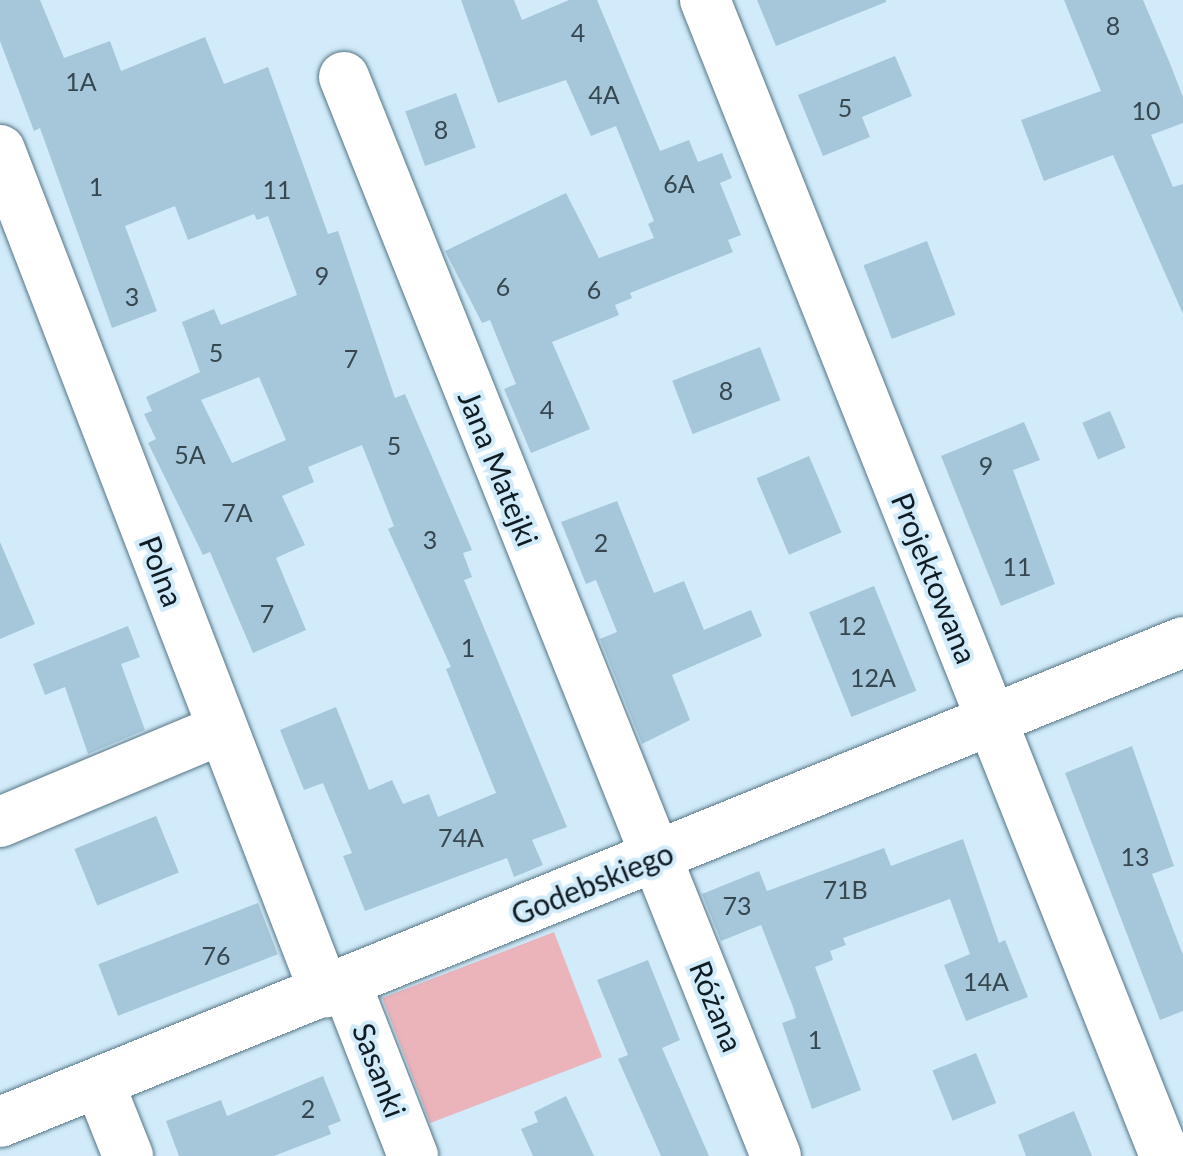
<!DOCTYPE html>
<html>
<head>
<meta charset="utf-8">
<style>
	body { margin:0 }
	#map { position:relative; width:1183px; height:1156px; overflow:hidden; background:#d1ebfa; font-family:Lato,sans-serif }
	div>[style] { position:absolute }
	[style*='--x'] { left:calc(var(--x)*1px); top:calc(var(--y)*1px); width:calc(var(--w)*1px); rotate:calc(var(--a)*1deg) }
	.green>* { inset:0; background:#ebb4bb; transform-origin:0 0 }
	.building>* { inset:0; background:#a6c7d9; transform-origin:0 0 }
	.roads { filter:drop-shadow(0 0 2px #567585) drop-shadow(0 0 2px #567585) }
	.minor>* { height:50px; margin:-25px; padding:0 25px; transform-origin:25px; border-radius:25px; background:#fff }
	span { translate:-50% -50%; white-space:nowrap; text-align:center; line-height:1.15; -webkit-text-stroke:8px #d1ebfa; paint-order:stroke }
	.number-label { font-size:25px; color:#364750 }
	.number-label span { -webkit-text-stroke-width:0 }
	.street-label { font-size:30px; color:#101c23 }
</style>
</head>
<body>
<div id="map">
	<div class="green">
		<div style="left:554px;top:932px;width:134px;height:184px;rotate:69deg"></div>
	</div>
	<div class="building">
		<div style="clip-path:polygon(evenodd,0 0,40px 0,64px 58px,110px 41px,121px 71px,205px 37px,224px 84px,268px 67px,328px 234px,338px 231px,395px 398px,405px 394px,472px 550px,463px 553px,472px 577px,464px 580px,567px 827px,532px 840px,543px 865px,514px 877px,507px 858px,365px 911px,343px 856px,352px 853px,323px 783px,304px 790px,280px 730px,336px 707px,369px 790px,392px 780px,403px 804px,429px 794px,438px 817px,496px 793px,446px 669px,451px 667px,388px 529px,394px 526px,362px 445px,308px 467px,314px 482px,282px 496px,305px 545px,276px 558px,306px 630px,253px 653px,210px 552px,203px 555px,148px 443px,156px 439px,144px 414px,152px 411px,146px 397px,200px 372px,182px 322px,214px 309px,221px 325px,297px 295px,268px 216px,257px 220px,254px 214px,188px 240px,175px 206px,125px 226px,157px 311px,112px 328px,40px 128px,34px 131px,0 41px,0 0,259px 377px,286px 440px,232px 463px,201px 400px,259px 377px)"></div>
		<div style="clip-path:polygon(461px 0,514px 0,522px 20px,569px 0,597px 0,660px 151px,689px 140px,698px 162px,722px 153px,732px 178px,720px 183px,741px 235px,728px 240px,733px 252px,630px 293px,632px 298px,615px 305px,619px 315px,552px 342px,590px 429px,531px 453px,504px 389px,516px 384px,490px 320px,482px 323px,445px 251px,566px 193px,599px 258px,654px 238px,648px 224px,654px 221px,616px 126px,591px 136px,566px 80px,498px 103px)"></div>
		<div style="clip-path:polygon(757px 0,886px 0,886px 2px,776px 46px)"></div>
		<div style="clip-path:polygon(1064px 0,1143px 0,1169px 61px,1183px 97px,1183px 123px,1151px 135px,1173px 187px,1183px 184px,1183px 314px,1113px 155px,1044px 181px,1021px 120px,1101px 91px)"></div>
		<div style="clip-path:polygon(895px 56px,912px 96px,862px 117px,870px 137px,823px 156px,798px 95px)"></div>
		<div style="left:456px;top:93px;width:58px;height:54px;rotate:70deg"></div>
		<div style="left:927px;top:241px;width:79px;height:68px;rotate:69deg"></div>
		<div style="left:760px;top:347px;width:57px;height:94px;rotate:69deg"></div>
		<div style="left:1110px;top:411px;width:40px;height:30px;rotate:67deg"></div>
		<div style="clip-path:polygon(1024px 422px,1040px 460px,1013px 470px,1055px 584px,1001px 606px,941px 456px)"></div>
		<div style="left:809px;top:456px;width:83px;height:57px;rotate:67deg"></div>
		<div style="clip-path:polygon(617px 501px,654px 593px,684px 581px,704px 630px,751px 610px,762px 636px,672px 675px,690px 720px,642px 744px,600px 639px,617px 632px,596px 580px,586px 584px,561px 522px)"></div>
		<div style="clip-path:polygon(0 542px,35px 624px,0 639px)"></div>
		<div style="left:874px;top:586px;width:113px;height:70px;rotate:68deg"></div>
		<div style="clip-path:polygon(128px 626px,140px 657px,121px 664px,145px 730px,88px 754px,65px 687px,45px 695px,33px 664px)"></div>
		<div style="clip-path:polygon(1132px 746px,1174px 866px,1152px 874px,1183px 955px,1183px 1011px,1160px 1020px,1065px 773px)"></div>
		<div style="left:156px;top:816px;width:61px;height:88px;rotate:68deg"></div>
		<div style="clip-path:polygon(963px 839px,999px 943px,1005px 940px,1028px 997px,966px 1021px,944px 965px,970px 954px,950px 899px,843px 938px,846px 945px,830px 951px,833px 960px,815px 967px,861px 1090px,812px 1109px,782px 1023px,796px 1018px,793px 1007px,761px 925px,721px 941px,702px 894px,759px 871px,767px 891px,884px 848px,891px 866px)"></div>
		<div style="left:258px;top:903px;width:55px;height:171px;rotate:69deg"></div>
		<div style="clip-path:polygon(648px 960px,680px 1040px,662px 1048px,709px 1156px,661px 1156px,618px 1059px,628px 1055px,597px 980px)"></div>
		<div style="left:976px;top:1053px;width:54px;height:47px;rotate:68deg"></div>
		<div style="clip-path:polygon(323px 1076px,341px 1121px,328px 1126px,331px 1134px,274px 1156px,179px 1156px,166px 1121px,221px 1100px,227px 1116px)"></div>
		<div style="clip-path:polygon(566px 1096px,594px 1156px,533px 1156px,521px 1129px,538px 1122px,534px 1112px)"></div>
		<div style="clip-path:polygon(1074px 1111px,1092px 1156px,1026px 1156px,1018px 1135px)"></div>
	</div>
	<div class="roads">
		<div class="minor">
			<div style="--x:705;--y:0;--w:1244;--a:68.3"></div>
			<div style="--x:344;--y:77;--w:1162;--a:68.18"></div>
			<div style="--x:0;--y:150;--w:903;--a:68.92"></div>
			<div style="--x:0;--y:822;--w:241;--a:-22.7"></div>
			<div style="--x:346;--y:984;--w:185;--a:68.7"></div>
			<div style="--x:99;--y:1083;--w:79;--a:68.3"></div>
			<div style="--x:0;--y:1122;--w:1277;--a:-22.08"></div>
		</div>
	</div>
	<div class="number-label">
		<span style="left:1113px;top:25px">8</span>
		<span style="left:578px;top:32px">4</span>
		<span style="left:81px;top:81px">1A</span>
		<span style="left:604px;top:94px">4A</span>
		<span style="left:845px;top:107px">5</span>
		<span style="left:1146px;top:110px">10</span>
		<span style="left:441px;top:129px">8</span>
		<span style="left:679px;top:183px">6A</span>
		<span style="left:96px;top:186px">1</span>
		<span style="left:277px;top:189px">11</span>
		<span style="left:322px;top:275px">9</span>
		<span style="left:503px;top:286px">6</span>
		<span style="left:594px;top:289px">6</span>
		<span style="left:132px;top:296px">3</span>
		<span style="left:216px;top:352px">5</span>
		<span style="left:351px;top:358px">7</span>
		<span style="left:726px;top:390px">8</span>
		<span style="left:547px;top:409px">4</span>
		<span style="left:394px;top:445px">5</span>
		<span style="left:190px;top:454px">5A</span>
		<span style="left:986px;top:465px">9</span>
		<span style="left:237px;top:512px">7A</span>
		<span style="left:430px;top:539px">3</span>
		<span style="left:601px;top:542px">2</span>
		<span style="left:1017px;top:566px">11</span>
		<span style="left:267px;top:613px">7</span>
		<span style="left:852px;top:625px">12</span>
		<span style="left:468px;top:647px">1</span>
		<span style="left:873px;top:677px">12A</span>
		<span style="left:461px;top:837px">74A</span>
		<span style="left:1135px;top:856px">13</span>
		<span style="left:845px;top:889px">71B</span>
		<span style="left:737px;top:905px">73</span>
		<span style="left:216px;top:955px">76</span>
		<span style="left:986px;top:981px">14A</span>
		<span style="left:815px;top:1039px">1</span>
		<span style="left:308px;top:1108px">2</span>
	</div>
	<div class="street-label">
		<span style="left:499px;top:468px;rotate:68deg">Jana Matejki</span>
		<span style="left:162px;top:571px;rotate:69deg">Polna</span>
		<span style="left:935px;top:578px;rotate:68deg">Projektowana</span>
		<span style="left:592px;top:883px;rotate:-22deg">Godebskiego</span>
		<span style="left:717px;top:1006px;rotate:68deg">Różana</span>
		<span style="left:380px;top:1070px;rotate:69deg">Sasanki</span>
	</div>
</div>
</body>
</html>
